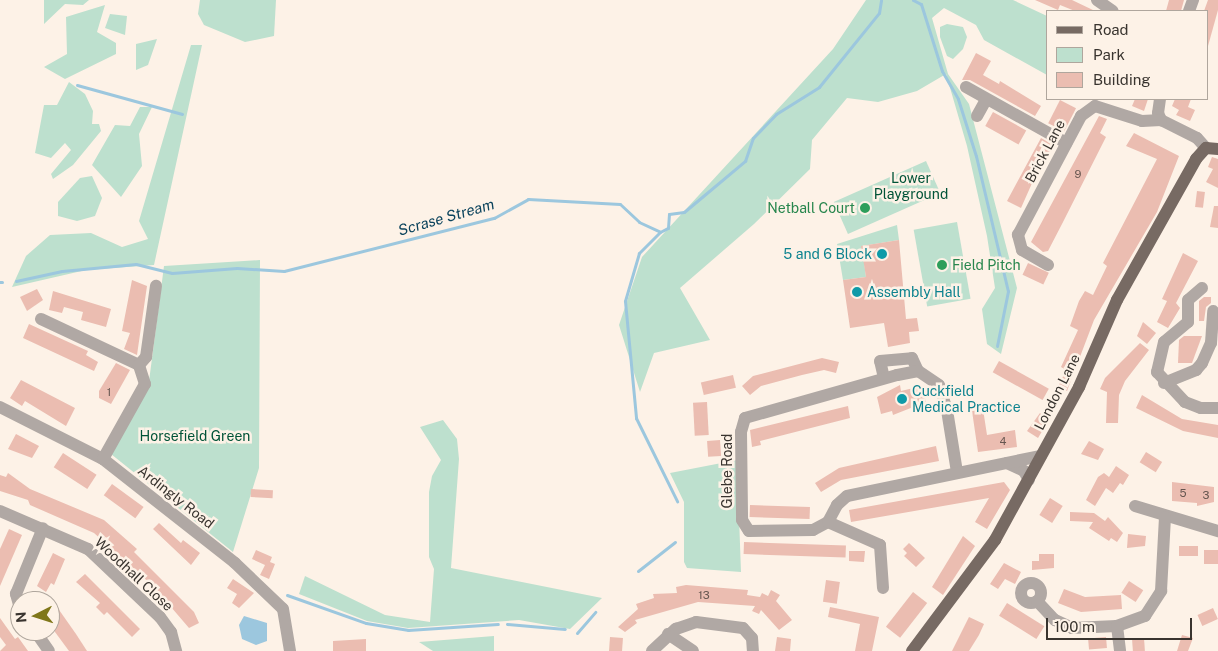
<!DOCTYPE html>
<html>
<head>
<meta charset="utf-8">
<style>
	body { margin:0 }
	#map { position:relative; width:1218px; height:651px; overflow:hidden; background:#fdf2e7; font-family:"Public Sans",sans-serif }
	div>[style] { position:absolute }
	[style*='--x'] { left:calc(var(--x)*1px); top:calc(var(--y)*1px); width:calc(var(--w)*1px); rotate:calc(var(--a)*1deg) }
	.green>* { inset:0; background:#bde0ce; transform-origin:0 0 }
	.water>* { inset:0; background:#9cc7de }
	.stream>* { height:3px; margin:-1.5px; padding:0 1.5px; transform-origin:1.5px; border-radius:1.5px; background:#9cc7de }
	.building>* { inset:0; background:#ebbdb1; transform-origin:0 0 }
	.minor>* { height:12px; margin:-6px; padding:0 6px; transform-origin:6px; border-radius:6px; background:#b0a8a4 }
	.minor>.ring { margin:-6px; padding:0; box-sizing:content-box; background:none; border:12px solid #b0a8a4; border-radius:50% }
	.major>* { height:12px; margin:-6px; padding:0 6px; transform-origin:6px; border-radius:6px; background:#776a63 }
	.dots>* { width:14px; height:14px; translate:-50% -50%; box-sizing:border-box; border:2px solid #fdf2e7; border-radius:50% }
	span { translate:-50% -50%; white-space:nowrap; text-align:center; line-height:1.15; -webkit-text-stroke:5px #fdf2e7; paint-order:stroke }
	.number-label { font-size:11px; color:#665650 }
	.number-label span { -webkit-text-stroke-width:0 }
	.street-label { font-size:14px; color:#39342f }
	.park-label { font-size:14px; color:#005337 }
	.leisure-label { font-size:14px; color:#27864d }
	.right { translate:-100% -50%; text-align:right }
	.left { translate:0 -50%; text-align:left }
	.culture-label { font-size:14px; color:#0d838f }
	.water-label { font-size:15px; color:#0c445d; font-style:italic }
	.legend { position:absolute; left:1046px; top:10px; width:162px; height:90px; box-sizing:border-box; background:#fdf2e7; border:1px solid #afa69d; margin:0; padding:6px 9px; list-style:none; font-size:15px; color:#39342f }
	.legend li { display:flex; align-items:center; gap:10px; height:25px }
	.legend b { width:25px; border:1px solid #afa69d }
	.north { position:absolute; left:10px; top:591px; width:50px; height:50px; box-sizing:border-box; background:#fdf2e7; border:1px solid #afa69d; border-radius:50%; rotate:265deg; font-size:14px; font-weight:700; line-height:20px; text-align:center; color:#39342f }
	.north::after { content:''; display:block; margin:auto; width:18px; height:22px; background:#80771a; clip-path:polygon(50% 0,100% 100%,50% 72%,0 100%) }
	.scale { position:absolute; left:1046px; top:618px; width:146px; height:22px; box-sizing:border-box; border:2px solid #39342f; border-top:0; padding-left:6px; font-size:15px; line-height:18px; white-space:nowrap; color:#39342f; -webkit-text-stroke:4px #fdf2e7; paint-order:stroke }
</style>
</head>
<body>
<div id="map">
	<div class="green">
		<div style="clip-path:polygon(44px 0,89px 0,83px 5px,65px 4px,44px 24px)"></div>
		<div style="clip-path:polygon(200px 0,276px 0,274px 36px,245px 42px,204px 25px,198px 14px)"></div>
		<div style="clip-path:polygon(866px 0,1013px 0,1047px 16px,1047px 75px,984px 40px,976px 25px,944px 8px,932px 18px,948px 74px,969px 104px,1017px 288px,1001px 354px,987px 344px,982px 309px,995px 288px,987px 236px,967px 146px,946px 74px,917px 91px,878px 102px,847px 98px,812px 140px,810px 169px,754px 224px,680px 288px,710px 340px,654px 353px,640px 392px,619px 325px,642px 257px,833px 49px)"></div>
		<div style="clip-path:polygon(105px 5px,97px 32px,116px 43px,116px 54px,65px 79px,44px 67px,67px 54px,66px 17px)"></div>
		<div style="clip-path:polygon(110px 14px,127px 16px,125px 35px,105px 28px)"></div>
		<div style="clip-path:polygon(947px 24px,963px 27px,967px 37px,963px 49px,953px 59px,947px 56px,940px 37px,940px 27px)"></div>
		<div style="clip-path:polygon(157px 39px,148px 65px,136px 70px,136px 44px)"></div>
		<div style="clip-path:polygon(191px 45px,202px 45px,154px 265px,86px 270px,12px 287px,26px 256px,50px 235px,91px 233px,122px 247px,148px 239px,139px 221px)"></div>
		<div style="clip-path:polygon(69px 82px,85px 94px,93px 111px,92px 124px,99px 124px,101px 131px,73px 165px,53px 179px,51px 174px,71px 150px,65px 143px,51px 158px,35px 153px,44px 105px,57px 105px)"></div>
		<div style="clip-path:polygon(140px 107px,152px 107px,139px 134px,142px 166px,121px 197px,92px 165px,115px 125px,130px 126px)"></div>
		<div style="left:926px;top:161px;width:35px;height:101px;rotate:66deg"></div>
		<div style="clip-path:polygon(92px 176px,102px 198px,95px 216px,77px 221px,58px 216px,58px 202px,80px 178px)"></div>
		<div style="left:957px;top:222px;width:78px;height:44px;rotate:80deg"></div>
		<div style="clip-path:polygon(897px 225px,899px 240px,862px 246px,866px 277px,843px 280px,837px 244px)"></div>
		<div style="clip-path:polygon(260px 260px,259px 468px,233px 552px,111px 454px,148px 389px,164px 266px)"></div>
		<div style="clip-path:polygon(443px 420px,457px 439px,459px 459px,451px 568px,602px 598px,570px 629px,519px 620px,408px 628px,367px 621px,299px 594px,305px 576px,385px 615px,430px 622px,434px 569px,429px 557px,429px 492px,432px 476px,441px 460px,420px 427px)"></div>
		<div style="clip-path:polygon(737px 460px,741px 572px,687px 568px,684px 562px,684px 502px,670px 473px)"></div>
		<div style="clip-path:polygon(494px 636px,494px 651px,433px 651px,419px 642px)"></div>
	</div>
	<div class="water">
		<div style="clip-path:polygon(244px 616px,267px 623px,267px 641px,256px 645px,242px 639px,239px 625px)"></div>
	</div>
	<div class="stream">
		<div style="--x:913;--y:0;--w:9;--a:27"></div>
		<div style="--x:921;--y:4;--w:70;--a:72.6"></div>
		<div style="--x:942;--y:71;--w:32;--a:60"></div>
		<div style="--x:958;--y:99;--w:60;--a:72.5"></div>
		<div style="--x:976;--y:156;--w:139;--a:76.7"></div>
		<div style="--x:1008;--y:291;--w:56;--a:101.3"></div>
		<div style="--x:77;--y:85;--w:109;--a:15.4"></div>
		<div style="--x:660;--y:232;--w:30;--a:135"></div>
		<div style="--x:639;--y:253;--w:50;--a:106.3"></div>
		<div style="--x:625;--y:301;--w:118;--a:84.6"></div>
		<div style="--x:636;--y:418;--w:93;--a:63.7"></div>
		<div style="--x:16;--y:281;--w:47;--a:-12.3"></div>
		<div style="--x:62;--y:271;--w:74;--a:-5.4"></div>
		<div style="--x:136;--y:264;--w:37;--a:14"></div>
		<div style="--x:172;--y:273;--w:65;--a:-4.4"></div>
		<div style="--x:237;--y:268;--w:47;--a:3.7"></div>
		<div style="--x:284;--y:271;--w:217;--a:-14.2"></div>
		<div style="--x:494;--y:218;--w:39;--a:-29"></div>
		<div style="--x:528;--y:199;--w:92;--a:3.1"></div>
		<div style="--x:620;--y:204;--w:26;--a:43"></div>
		<div style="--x:639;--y:222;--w:23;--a:25"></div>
		<div style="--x:660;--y:232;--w:9;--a:-27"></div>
		<div style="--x:668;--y:228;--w:14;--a:-86"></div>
		<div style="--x:669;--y:214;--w:15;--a:-8"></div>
		<div style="--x:684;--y:212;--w:80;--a:-39.9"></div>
		<div style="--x:745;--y:161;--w:24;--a:-71"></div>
		<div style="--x:753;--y:138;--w:33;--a:-46"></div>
		<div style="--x:776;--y:114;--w:51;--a:-32.1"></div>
		<div style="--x:819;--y:87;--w:95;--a:-51"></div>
		<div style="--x:879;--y:13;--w:13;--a:-81"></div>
		<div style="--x:0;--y:282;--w:2;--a:0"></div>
		<div style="--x:638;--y:571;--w:47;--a:-38.1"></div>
		<div style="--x:287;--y:595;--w:84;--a:19.5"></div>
		<div style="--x:366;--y:623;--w:43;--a:9.5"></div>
		<div style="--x:408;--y:630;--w:90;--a:-3.8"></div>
		<div style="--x:507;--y:624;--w:58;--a:4.9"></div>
		<div style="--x:577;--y:633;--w:28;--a:-49"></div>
	</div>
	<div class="building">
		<div style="clip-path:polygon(1035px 0,1072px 0,1095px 11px,1075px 11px,1060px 5px,1058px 10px)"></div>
		<div style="clip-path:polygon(1169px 0,1184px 0,1181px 11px,1166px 11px)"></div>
		<div style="clip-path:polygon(1208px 0,1218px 0,1218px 10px,1208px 46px,1204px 11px)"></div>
		<div style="clip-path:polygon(976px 53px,991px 61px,983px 75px,999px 84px,1000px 81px,1041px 106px,1035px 116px,970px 80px,962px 80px)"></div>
		<div style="clip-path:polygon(1135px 99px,1148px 99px,1144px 111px,1132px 106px)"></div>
		<div style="clip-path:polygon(1175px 99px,1191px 99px,1188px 107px,1195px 110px,1190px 121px,1176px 115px,1179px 110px,1172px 106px)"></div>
		<div style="left:1060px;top:100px;width:18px;height:26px;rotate:27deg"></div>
		<div style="left:993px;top:112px;width:38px;height:16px;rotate:29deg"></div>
		<div style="clip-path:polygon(1099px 116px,1107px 119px,1100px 133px,1106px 137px,1062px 224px,1048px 251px,1043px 252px,1031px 242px)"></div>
		<div style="clip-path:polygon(1134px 133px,1179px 156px,1157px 212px,1094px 320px,1067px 391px,1058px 387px,1066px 370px,1061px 367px,1078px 330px,1070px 326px,1079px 301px,1085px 291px,1093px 295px,1107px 266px,1103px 263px,1157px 159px,1126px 146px)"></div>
		<div style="clip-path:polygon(1041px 138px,1055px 146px,1045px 165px,1041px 163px,1021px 208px,1007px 201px)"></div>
		<div style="clip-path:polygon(1212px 157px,1218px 159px,1218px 188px,1206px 182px,1213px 169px,1208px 167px)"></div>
		<div style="left:1197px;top:191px;width:8px;height:16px;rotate:7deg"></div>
		<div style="clip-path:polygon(1214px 206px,1218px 206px,1218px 228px,1210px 227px)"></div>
		<div style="clip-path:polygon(899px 240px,906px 319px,917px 318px,919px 331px,909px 332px,910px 343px,888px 347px,884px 323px,850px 328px,843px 280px,866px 277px,861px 246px)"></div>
		<div style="clip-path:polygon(1183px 253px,1198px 261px,1176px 303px,1180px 308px,1168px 328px,1157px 322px,1167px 301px,1162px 299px)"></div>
		<div style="left:1028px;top:263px;width:23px;height:13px;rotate:25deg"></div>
		<div style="clip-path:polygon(132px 280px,147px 286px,137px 355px,124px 349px,130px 333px,122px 331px)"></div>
		<div style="clip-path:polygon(37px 289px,43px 300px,27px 311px,20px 297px)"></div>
		<div style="clip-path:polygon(53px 291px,111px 309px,106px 327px,81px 320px,83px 312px,64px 307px,62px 313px,49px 310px)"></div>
		<div style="clip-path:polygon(1204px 297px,1211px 297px,1211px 303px,1206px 307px,1204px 321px,1199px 321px,1199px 301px)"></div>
		<div style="clip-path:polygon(1143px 322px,1156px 333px,1147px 344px,1137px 336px)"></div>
		<div style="clip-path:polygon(29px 324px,88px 351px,86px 355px,98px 362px,94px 371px,23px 338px)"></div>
		<div style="clip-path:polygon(1184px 336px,1202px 336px,1192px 363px,1178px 363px,1179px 340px)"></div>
		<div style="clip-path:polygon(1140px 343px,1149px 350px,1125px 381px,1119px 395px,1118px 423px,1106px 423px,1107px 392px,1100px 389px,1105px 378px)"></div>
		<div style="clip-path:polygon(822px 358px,839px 362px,836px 373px,824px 370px,802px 375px,761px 386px,750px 395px,742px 386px,753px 376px)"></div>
		<div style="left:999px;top:361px;width:57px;height:13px;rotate:29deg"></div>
		<div style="clip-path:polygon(116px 363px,130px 370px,111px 404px,99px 398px,99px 391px)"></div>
		<div style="left:733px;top:375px;width:13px;height:33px;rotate:77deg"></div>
		<div style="clip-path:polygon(21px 380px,75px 408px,66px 426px,25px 401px,22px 406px,10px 398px)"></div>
		<div style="clip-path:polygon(900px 385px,901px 391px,922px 386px,926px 402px,893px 415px,892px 411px,881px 414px,877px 397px)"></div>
		<div style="clip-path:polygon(1142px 395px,1182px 419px,1218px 425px,1218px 438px,1183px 431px,1136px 408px)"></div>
		<div style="left:707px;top:402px;width:33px;height:14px;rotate:87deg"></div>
		<div style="clip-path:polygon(848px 406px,850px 418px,760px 441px,761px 445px,752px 447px,750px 430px)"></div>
		<div style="clip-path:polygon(983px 409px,987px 435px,1015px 430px,1017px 447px,978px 452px,972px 411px)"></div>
		<div style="clip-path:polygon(1040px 413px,1050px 418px,1038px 438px,1027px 431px)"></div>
		<div style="clip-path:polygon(16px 434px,39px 446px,32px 458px,8px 449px)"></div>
		<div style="left:720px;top:440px;width:16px;height:13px;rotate:86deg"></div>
		<div style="clip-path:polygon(1089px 441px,1104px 449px,1098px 460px,1081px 454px)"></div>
		<div style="clip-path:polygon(936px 446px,939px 461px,841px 480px,821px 492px,815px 483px,839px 468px)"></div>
		<div style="left:1146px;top:452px;width:19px;height:12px;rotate:32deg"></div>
		<div style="left:63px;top:453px;width:40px;height:17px;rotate:33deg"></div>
		<div style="clip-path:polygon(1116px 466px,1129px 475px,1123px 485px,1120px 483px,1113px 493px,1106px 488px,1095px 506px,1086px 500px,1098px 477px,1104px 473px,1109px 477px)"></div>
		<div style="clip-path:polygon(8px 473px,30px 489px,104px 520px,137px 549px,134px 552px,194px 612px,199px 623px,189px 628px,153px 586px,94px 533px,30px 505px,28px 500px,0 491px,0 475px,6px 477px)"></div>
		<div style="clip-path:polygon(1004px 482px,1010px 490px,987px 529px,975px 522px,989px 498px,851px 522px,849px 510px)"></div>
		<div style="clip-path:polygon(1172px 482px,1214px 487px,1214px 502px,1197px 506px,1197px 503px,1172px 501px)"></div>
		<div style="left:112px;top:484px;width:39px;height:14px;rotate:36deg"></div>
		<div style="left:251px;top:489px;width:22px;height:8px;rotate:3deg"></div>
		<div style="left:1050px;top:498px;width:15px;height:20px;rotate:32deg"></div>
		<div style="left:750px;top:505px;width:60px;height:12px;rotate:2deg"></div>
		<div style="clip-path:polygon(1070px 512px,1094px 513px,1105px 521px,1108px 517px,1123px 533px,1117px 542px,1111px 538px,1109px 541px,1089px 528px,1093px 522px,1070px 521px)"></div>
		<div style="clip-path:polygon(159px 523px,181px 543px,183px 540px,200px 553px,191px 565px,153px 529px)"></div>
		<div style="clip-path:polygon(9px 529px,22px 535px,0 586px,0 549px)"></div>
		<div style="clip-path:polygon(1128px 534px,1146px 536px,1145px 546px,1127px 548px)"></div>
		<div style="clip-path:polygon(963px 536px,975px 546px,943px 595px,932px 587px)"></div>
		<div style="left:744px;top:542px;width:102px;height:12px;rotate:2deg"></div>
		<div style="clip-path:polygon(909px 543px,925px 558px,916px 567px,904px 556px,907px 553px,903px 549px)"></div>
		<div style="left:1198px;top:546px;width:10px;height:19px;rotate:90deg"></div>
		<div style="clip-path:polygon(256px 550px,272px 557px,270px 562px,275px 564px,269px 579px,260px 575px,265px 565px,252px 559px)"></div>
		<div style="left:1204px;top:550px;width:14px;height:14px"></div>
		<div style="clip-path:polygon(849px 551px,865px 551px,864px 562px,849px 561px)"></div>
		<div style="clip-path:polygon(53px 553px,65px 559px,54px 585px,51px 583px,46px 592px,37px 586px)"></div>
		<div style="clip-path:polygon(1039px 554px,1054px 554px,1054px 568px,1032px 570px,1032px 561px,1039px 561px)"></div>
		<div style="clip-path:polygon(1004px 563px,1021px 572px,1015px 584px,1005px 579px,998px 589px,990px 584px)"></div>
		<div style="clip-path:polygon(85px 574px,140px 629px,132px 637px,107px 612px,104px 615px,96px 607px,100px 603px,76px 582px)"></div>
		<div style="clip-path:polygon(233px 579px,254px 593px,239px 608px,232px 603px,237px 594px,227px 588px)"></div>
		<div style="left:826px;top:580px;width:14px;height:22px;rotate:8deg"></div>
		<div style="left:1129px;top:581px;width:17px;height:14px;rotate:33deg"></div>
		<div style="clip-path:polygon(686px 585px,748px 590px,747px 595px,760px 597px,762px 593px,768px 596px,771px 590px,780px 595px,776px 601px,792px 620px,779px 630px,761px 610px,759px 614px,752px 611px,755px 606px,698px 602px,635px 620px,637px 623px,625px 632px,618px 627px,638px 609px,636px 604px,654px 598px,653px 594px,677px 593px,676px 587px)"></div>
		<div style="clip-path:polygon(1064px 589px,1085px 597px,1121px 595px,1122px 609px,1081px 612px,1058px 603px)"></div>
		<div style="left:913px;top:592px;width:18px;height:44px;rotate:38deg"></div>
		<div style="left:1007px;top:603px;width:44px;height:15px;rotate:32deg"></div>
		<div style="clip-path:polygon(57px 607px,76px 634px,87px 651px,69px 651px,55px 632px,50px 612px)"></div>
		<div style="clip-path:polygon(830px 607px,879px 617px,872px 651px,855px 651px,860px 624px,828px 617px)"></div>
		<div style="left:1213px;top:608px;width:12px;height:17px;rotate:66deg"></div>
		<div style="clip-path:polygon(969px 617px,984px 624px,979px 635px,969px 651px,952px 651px)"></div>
		<div style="clip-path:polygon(0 618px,15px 639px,18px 637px,28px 651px,0 651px,6px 645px,0 637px)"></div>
		<div style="clip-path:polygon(1182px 635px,1193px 638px,1188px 651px,1177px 651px)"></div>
		<div style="left:610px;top:637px;width:13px;height:14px;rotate:4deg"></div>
		<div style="clip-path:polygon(777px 637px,791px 639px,790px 651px,775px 651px)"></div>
		<div style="left:1106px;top:637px;width:11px;height:18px;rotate:85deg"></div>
		<div style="left:1144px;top:638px;width:13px;height:12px;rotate:86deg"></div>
		<div style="clip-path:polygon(366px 639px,366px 651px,333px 651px,333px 641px)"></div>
	</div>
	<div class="minor">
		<div style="--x:1097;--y:0;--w:19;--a:35"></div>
		<div style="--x:1189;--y:11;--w:12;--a:-70"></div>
		<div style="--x:966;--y:87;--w:115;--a:29.2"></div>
		<div style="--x:1160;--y:99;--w:14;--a:98"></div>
		<div style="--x:1158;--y:113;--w:8;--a:67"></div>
		<div style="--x:1161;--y:120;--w:40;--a:26.6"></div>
		<div style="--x:1197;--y:138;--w:13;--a:48"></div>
		<div style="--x:977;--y:116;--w:18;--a:-61"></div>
		<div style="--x:1048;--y:265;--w:30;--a:-150"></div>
		<div style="--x:1022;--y:250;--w:16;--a:-105"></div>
		<div style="--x:1018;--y:235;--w:135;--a:-62.1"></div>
		<div style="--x:1081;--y:116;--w:17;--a:-36"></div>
		<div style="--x:1095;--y:106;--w:49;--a:17.7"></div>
		<div style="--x:1142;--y:121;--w:19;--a:-3"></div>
		<div style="--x:1202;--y:288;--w:18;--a:139"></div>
		<div style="--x:1188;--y:300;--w:22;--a:90"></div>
		<div style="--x:1188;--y:322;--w:31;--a:140"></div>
		<div style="--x:1164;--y:342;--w:31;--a:103"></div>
		<div style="--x:1157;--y:372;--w:41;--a:47"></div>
		<div style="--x:1185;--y:402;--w:17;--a:21"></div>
		<div style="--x:1201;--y:408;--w:17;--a:0"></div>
		<div style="--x:41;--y:319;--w:108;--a:25.1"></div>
		<div style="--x:884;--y:378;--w:17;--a:-103"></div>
		<div style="--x:880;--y:361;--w:32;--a:-5"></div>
		<div style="--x:912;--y:358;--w:14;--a:65"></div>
		<div style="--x:1164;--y:383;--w:35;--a:-22"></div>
		<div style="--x:1196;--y:370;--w:9;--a:-49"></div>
		<div style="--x:1202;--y:363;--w:22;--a:-66"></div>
		<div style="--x:1211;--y:343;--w:32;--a:-86"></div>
		<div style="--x:0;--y:407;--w:115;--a:26.8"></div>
		<div style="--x:103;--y:459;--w:168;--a:38.2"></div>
		<div style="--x:235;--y:563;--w:66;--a:43.8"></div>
		<div style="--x:283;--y:609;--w:43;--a:80.5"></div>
		<div style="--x:103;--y:459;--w:86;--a:-60.8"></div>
		<div style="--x:145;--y:384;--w:20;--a:-108"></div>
		<div style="--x:139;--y:365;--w:11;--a:-49"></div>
		<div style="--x:146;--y:357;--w:72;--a:-82"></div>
		<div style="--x:1007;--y:463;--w:19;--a:25"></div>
		<div style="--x:1024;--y:471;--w:10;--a:61"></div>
		<div style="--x:957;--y:472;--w:63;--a:-99.2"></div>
		<div style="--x:947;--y:410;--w:26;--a:-108"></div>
		<div style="--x:939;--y:385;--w:25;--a:-146"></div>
		<div style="--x:918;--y:371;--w:21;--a:169"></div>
		<div style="--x:897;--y:375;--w:158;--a:164.2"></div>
		<div style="--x:745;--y:418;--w:15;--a:106"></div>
		<div style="--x:741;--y:432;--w:88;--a:89.3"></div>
		<div style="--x:742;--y:520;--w:13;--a:58"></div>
		<div style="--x:749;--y:531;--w:64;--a:-0.9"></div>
		<div style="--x:813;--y:530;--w:17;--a:-28"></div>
		<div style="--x:828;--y:522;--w:19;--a:-62"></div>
		<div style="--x:837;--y:505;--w:13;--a:-42"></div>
		<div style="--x:847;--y:496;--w:198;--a:-11.7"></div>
		<div style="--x:1135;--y:506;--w:87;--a:16.8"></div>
		<div style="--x:0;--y:511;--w:96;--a:23.4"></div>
		<div style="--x:88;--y:549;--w:99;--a:43.4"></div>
		<div style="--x:160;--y:617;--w:19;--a:54"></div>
		<div style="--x:171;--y:632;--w:20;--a:75"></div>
		<div style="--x:828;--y:522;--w:57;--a:23.9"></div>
		<div style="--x:880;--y:545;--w:43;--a:86"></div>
		<div class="ring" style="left:1021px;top:583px;width:8px;height:8px"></div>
		<div style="--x:1037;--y:601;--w:26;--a:47"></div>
		<div style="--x:1055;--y:620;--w:19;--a:25"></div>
		<div style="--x:1072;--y:628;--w:45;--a:-2.5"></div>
		<div style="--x:1117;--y:626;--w:30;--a:-20"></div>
		<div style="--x:1145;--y:616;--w:30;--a:-57"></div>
		<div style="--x:1161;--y:591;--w:74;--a:-86.9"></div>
		<div style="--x:20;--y:608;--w:15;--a:-106"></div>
		<div style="--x:16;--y:594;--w:71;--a:-67.8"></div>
		<div style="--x:1117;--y:626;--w:25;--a:83"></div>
		<div style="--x:35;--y:631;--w:24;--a:55"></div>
		<div style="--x:668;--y:634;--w:30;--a:34"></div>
		<div style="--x:652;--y:651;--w:33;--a:-43"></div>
		<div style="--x:676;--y:629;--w:21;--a:-19"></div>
		<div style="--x:696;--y:622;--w:47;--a:7.3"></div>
		<div style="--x:743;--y:628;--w:13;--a:48"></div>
		<div style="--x:752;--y:638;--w:13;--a:86"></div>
	</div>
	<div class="major">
		<div style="--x:912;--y:651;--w:139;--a:-53.2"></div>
		<div style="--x:995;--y:540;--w:175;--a:-61.2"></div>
		<div style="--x:1079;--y:387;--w:95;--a:-66.4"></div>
		<div style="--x:1117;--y:300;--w:162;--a:-60.7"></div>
		<div style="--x:1196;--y:159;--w:15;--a:-48"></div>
		<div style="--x:1206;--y:148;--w:12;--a:5"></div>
	</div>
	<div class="dots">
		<div style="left:865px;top:208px;background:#2e9e5b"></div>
		<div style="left:882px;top:254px;background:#0f9aa8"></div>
		<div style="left:942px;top:265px;background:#2e9e5b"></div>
		<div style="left:857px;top:292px;background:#0f9aa8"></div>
		<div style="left:902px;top:399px;background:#0f9aa8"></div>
	</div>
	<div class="number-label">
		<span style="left:1078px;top:174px">9</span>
		<span style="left:109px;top:392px">1</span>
		<span style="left:1003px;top:441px">4</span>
		<span style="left:1183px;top:493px">5</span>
		<span style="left:1206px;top:495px">3</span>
		<span style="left:704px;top:595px">13</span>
	</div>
	<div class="street-label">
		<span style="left:1045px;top:151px;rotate:-62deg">Brick Lane</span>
		<span style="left:1057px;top:392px;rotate:-63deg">London Lane</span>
		<span style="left:727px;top:471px;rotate:-90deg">Glebe Road</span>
		<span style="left:176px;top:497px;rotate:38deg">Ardingly Road</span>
		<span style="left:134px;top:574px;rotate:43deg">Woodhall Close</span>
	</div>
	<div class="park-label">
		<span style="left:911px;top:186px">Lower<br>Playground</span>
		<span style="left:195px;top:436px">Horsefield Green</span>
	</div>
	<div class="leisure-label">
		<span class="right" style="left:855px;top:208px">Netball Court</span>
		<span class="left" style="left:952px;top:265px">Field Pitch</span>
	</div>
	<div class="culture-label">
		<span class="right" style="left:872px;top:254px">5 and 6 Block</span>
		<span class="left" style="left:867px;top:292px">Assembly Hall</span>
		<span class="left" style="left:912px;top:399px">Cuckfield<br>Medical Practice</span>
	</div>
	<div class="water-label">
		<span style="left:446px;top:217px;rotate:-16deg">Scrase Stream</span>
	</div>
	<ul class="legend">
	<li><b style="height:6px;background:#776a63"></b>Road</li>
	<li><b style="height:14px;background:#bde0ce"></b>Park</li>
	<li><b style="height:14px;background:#ebbdb1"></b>Building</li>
	</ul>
	<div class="north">N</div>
	<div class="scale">100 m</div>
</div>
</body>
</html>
